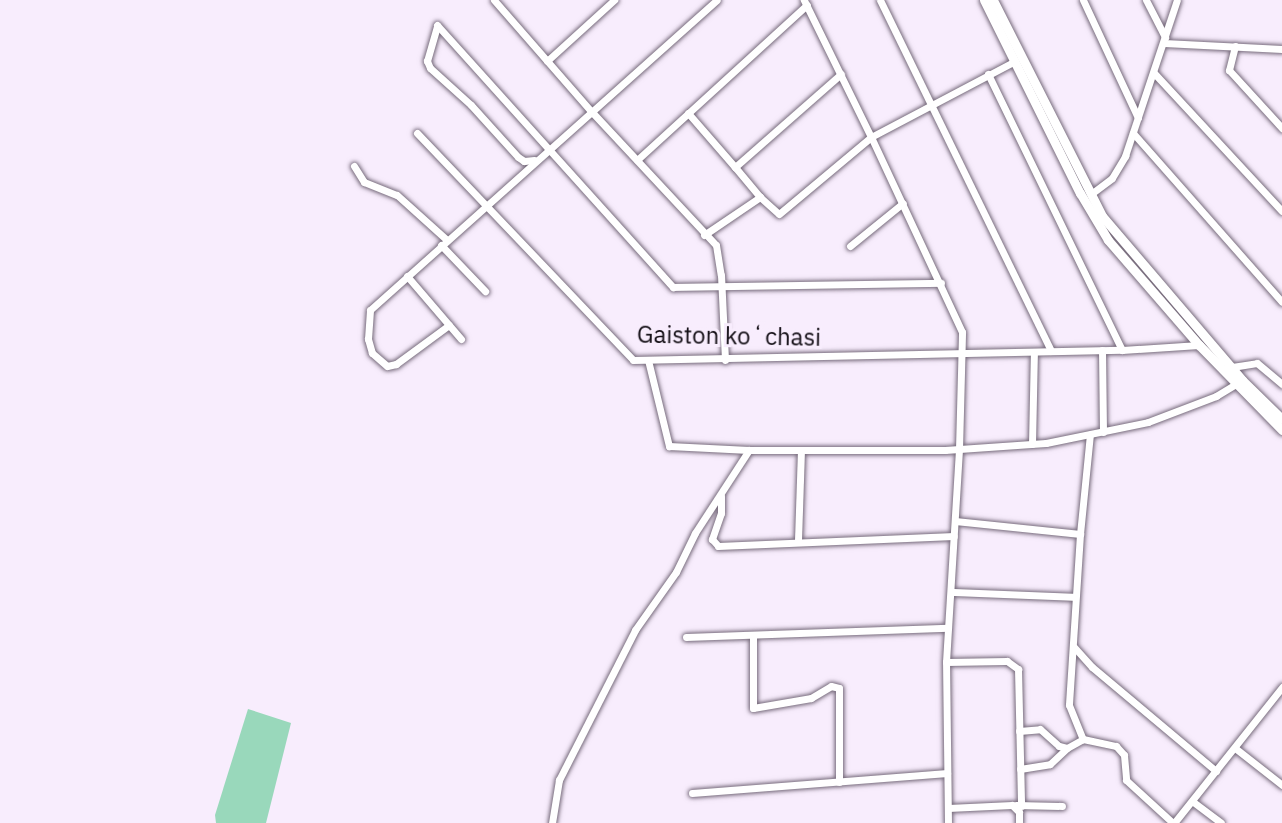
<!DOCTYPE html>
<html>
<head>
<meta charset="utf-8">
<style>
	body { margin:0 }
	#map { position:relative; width:1282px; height:823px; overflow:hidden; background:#f8edfd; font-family:"IBM Plex Sans",sans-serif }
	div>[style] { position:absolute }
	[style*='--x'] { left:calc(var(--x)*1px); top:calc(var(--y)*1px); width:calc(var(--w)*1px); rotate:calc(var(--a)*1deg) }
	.green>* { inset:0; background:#99d8bb }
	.roads { filter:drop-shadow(0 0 2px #776b7c) drop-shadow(0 0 2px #776b7c) }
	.street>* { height:7px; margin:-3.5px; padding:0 3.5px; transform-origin:3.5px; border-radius:3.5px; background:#fff }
	.secondary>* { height:9px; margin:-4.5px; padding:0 4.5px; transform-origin:4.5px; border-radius:4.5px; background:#fff }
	span { translate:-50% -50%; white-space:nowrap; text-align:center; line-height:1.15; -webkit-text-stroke:6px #f8edfd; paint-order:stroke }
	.street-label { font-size:24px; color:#130e15 }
</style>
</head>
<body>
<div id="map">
	<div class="green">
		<div style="clip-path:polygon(248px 709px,291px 723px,266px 823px,216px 823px,215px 815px)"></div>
	</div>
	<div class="roads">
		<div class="street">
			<div style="--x:494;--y:0;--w:147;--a:48.9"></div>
			<div style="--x:591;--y:111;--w:183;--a:47"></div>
			<div style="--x:716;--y:245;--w:30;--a:81"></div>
			<div style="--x:721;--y:275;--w:85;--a:87.3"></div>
			<div style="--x:880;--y:0;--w:390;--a:64"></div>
			<div style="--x:1083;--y:0;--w:130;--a:65"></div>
			<div style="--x:1146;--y:0;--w:42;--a:62.8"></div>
			<div style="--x:1164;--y:43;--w:118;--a:2.9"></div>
			<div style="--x:1235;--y:46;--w:25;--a:104"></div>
			<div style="--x:1229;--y:70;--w:79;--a:47.6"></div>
			<div style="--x:547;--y:61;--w:91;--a:-42.3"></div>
			<div style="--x:1154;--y:73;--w:188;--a:47.2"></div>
			<div style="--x:988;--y:74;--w:307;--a:64.1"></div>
			<div style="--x:688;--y:113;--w:72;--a:49"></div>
			<div style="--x:735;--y:167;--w:141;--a:-41.3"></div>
			<div style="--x:417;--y:133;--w:313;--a:46.4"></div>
			<div style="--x:633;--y:360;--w:489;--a:-1.2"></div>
			<div style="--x:1122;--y:350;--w:77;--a:-3.7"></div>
			<div style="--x:1133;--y:133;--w:225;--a:48.6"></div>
			<div style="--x:534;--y:160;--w:10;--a:174"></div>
			<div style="--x:524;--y:161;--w:7;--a:-146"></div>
			<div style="--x:518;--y:157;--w:70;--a:-132.1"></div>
			<div style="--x:471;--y:105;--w:55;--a:-137.9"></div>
			<div style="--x:430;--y:68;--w:8;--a:-113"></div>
			<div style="--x:427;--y:61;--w:37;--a:-74"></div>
			<div style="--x:437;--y:25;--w:353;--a:48"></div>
			<div style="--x:673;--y:287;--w:268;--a:-0.9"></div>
			<div style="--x:637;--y:160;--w:230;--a:-42.4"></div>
			<div style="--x:354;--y:166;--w:19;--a:58"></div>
			<div style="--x:364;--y:182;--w:35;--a:22"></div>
			<div style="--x:397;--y:195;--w:67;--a:42"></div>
			<div style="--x:1091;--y:194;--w:26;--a:-37"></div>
			<div style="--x:1112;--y:178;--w:26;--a:-59"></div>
			<div style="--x:1125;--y:156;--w:164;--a:-71.6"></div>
			<div style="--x:760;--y:197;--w:25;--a:42"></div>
			<div style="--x:779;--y:214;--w:120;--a:-39.9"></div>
			<div style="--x:871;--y:137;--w:153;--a:-116.1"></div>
			<div style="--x:704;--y:235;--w:68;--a:-34.2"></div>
			<div style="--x:760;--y:197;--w:39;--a:-130"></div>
			<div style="--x:441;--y:245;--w:64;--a:46.3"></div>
			<div style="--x:850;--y:246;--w:68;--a:-39.1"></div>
			<div style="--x:407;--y:276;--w:83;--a:49.4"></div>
			<div style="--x:449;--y:325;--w:66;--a:143.7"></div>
			<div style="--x:396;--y:364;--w:9;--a:167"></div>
			<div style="--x:387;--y:366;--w:20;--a:-139"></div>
			<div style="--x:372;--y:353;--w:15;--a:-106"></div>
			<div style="--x:368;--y:339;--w:29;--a:-86"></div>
			<div style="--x:370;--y:310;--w:465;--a:-41.8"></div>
			<div style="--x:1102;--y:350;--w:82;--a:89.3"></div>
			<div style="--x:648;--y:360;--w:89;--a:76.3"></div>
			<div style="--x:669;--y:446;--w:80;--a:2.9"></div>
			<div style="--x:1232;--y:367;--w:25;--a:-9"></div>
			<div style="--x:1257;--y:363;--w:33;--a:40"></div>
			<div style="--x:1032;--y:444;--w:92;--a:-88.8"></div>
			<div style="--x:721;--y:496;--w:17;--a:90"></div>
			<div style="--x:721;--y:513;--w:28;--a:109"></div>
			<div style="--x:712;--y:539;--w:9;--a:49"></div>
			<div style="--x:718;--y:546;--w:236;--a:-2.4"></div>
			<div style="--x:955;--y:521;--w:126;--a:5.9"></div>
			<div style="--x:1080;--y:534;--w:171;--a:93.7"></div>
			<div style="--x:1069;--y:705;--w:37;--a:68"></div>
			<div style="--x:1080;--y:534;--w:100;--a:-84.3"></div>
			<div style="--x:798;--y:540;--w:90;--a:-88.1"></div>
			<div style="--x:951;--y:592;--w:124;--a:2.3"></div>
			<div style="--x:753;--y:635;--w:73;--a:90"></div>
			<div style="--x:753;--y:708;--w:59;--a:-9.8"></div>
			<div style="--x:811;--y:698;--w:23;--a:-31"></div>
			<div style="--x:831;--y:686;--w:8;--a:14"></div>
			<div style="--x:839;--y:688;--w:94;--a:90"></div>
			<div style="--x:686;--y:637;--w:262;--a:-2"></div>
			<div style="--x:1074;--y:647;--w:27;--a:48"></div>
			<div style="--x:1092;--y:667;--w:162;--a:40"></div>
			<div style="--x:946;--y:662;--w:61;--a:-0.9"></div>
			<div style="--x:1007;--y:661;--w:14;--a:36"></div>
			<div style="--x:1018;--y:669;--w:137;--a:88.7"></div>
			<div style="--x:1019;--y:731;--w:21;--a:-5"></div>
			<div style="--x:1040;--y:729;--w:25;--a:42"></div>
			<div style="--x:1059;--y:746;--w:8;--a:14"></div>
			<div style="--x:1067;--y:748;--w:18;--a:-29"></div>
			<div style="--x:1083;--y:739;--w:34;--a:12"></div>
			<div style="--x:1116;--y:746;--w:12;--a:48"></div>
			<div style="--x:1124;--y:755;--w:25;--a:85"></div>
			<div style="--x:1126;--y:780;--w:64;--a:42.5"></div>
			<div style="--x:1235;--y:748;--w:60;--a:38.2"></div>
			<div style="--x:1020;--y:769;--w:30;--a:-9"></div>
			<div style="--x:1050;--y:764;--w:23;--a:-43"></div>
			<div style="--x:692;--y:793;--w:256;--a:-4.5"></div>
			<div style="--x:1192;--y:801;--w:36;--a:37"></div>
			<div style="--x:1016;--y:805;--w:46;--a:1.2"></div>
			<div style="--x:948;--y:808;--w:64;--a:-2.7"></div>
			<div style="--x:1012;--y:805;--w:10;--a:45"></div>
			<div style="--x:1019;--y:812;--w:11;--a:90"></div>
			<div style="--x:552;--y:823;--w:44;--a:-80.8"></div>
			<div style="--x:559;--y:780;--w:168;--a:-63.1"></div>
			<div style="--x:635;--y:630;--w:71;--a:-54.7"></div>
			<div style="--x:676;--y:572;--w:43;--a:-64"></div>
			<div style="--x:695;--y:533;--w:99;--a:-57"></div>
			<div style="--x:749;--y:450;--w:196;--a:0"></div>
			<div style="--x:945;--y:450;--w:101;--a:-4"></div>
			<div style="--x:1046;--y:443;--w:104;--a:-11.6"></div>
			<div style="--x:1148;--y:422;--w:73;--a:-20.9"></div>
			<div style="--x:1216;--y:396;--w:26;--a:-31"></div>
			<div style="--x:948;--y:823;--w:161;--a:-90.7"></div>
			<div style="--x:946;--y:662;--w:213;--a:-86.5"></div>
			<div style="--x:959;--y:449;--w:117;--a:-88.5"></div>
			<div style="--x:962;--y:332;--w:215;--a:-115"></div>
			<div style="--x:871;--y:137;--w:163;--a:-27.8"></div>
			<div style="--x:1174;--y:823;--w:174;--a:-51.5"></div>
		</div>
		<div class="secondary">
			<div style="--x:984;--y:0;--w:216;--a:63.6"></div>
			<div style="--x:1080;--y:193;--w:55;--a:59.2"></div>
			<div style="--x:1108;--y:240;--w:139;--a:49.1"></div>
			<div style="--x:1199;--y:345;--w:119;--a:45.7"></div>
			<div style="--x:993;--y:0;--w:242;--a:63.2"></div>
			<div style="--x:1102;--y:216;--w:216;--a:49.5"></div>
			<div style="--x:1242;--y:380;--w:56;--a:44.3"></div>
		</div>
	</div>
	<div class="street-label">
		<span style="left:729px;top:336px;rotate:1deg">Gaiston koʻchasi</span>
	</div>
</div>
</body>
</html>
